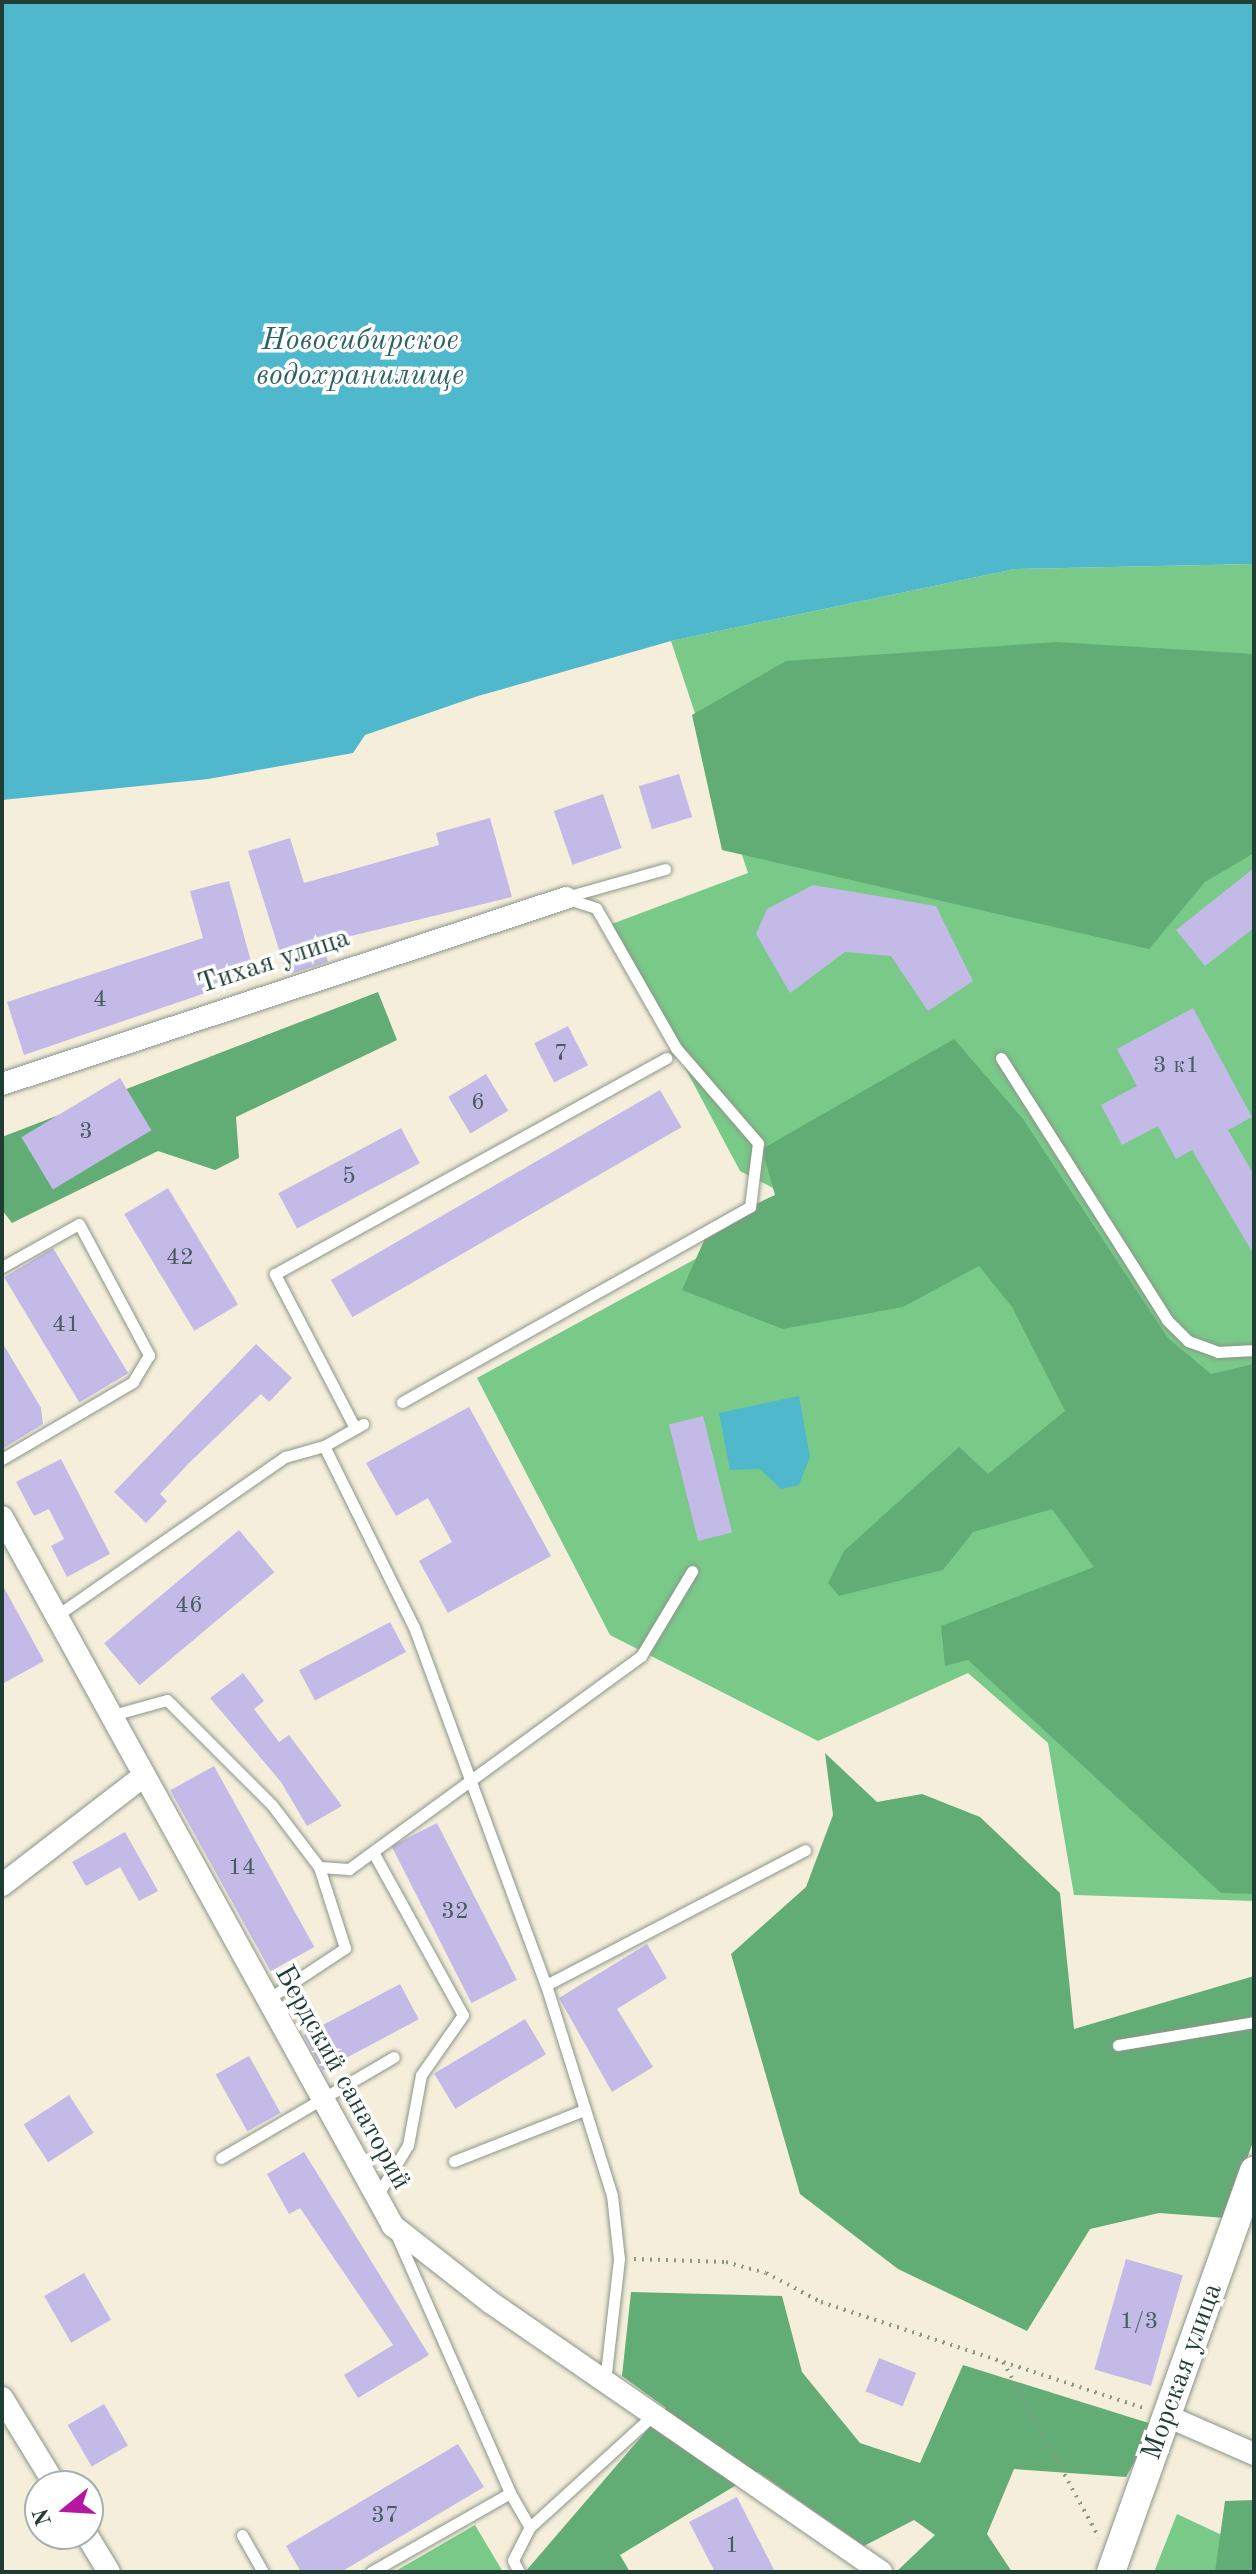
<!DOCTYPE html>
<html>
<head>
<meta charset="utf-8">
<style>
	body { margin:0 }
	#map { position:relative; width:1256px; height:2574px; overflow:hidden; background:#f5eedb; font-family:"Old Standard TT",serif }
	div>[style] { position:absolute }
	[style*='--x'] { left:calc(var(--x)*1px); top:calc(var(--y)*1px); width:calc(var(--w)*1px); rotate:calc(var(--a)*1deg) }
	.green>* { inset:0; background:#79c989 }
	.forest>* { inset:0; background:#62ad75 }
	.water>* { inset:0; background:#4fb8cc }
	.building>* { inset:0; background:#c3bae8; transform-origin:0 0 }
	.path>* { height:4px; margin-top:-2px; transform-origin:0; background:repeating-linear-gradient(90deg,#8a9688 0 2px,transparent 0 8px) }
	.roads { filter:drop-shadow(0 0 2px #8a9688) drop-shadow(0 0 2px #8a9688) }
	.service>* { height:11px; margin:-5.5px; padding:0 5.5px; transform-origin:5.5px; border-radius:5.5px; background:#fff }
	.minor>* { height:22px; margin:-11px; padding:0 11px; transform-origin:11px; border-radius:11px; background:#fff }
	.tertiary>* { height:28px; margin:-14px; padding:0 14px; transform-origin:14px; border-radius:14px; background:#fff }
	span { translate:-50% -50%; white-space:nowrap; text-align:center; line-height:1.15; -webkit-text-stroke:7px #fff; paint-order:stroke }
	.number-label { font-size:24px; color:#485c61 }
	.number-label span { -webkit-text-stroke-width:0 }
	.street-label { font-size:28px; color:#1f3d34 }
	.water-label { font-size:30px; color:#2d6262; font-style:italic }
	.frame { position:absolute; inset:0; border:4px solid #1f3d34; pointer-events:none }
	.north { position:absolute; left:24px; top:2470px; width:80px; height:80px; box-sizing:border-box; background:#fff; border:2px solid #a5b1ae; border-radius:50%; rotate:252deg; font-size:22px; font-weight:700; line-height:32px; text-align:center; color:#1f3d34 }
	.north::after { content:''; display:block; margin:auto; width:28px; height:36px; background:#b5179e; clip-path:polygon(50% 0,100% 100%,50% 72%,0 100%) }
</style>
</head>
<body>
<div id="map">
	<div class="green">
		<div style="clip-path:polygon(1254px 564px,1254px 1901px,1074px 1895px,1048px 1743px,968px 1673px,818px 1741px,610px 1635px,477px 1378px,800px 1202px,740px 1171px,609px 925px,748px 873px,671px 641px,1015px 569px)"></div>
		<div style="clip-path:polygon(1177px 2514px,1254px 2550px,1254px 2572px,1154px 2572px)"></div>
		<div style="clip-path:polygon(475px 2525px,503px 2572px,394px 2572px)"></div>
	</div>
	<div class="forest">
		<div style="clip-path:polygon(1056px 642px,1254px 654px,1254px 853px,1205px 882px,1149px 949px,722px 850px,692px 715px,786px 661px)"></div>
		<div style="clip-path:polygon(378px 992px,397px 1040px,236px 1117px,239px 1158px,215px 1170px,158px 1151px,12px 1223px,2px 1210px,2px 1137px)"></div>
		<div style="clip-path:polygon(954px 1039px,1023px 1119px,1168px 1338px,1211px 1374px,1254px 1364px,1254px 1894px,1221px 1893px,968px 1660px,945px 1666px,941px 1626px,1094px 1567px,1052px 1509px,973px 1532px,943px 1570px,839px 1596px,828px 1583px,844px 1551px,959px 1447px,988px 1474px,1065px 1411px,1012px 1307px,979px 1266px,903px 1307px,783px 1329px,682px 1290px,711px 1225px,775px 1195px,762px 1149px)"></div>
		<div style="clip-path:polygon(825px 1753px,877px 1802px,922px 1794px,980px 1817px,1060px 1893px,1074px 2029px,1254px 1976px,1254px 2139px,1226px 2218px,1159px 2213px,1090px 2229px,1027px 2331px,898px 2269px,800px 2194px,731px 1954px,806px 1887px,833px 1815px)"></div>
		<div style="clip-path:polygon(631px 2292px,782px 2296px,802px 2372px,860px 2443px,920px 2463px,963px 2365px,1155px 2425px,1126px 2477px,1014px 2469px,987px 2534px,1012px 2572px,896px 2572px,935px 2535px,914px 2520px,864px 2546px,758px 2472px,620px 2555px,630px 2572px,525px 2572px,666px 2408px,622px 2376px)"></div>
		<div style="clip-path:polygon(1254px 2500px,1254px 2572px,1215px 2572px,1225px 2501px)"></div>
	</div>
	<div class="water">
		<div style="clip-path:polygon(2px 2px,1254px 2px,1254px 564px,1015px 569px,671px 641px,478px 696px,365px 735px,353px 753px,208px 779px,2px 800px)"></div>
		<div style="clip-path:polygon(799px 1396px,810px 1457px,799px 1485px,781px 1489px,760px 1469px,730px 1470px,719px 1413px)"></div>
	</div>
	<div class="building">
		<div style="left:679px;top:774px;width:45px;height:42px;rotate:73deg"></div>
		<div style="left:603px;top:794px;width:57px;height:52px;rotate:71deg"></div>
		<div style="clip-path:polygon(490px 818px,512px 897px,322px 943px,328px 962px,287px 975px,248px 851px,290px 838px,304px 883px,439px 845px,436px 833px)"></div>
		<div style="clip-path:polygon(1254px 868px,1254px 928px,1205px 966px,1176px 930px)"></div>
		<div style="clip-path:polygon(229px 881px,255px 976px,24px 1055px,7px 1002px,203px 938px,190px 891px)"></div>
		<div style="clip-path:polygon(813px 885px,936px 906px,973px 981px,928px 1011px,891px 956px,845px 952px,790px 993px,756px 934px,767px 909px)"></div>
		<div style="clip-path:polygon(1193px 1008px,1252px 1117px,1228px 1130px,1254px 1175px,1254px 1255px,1192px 1150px,1176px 1159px,1158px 1126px,1122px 1145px,1101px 1105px,1137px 1086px,1117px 1049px)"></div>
		<div style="left:568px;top:1026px;width:44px;height:38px;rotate:63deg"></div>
		<div style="left:486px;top:1074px;width:43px;height:44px;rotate:59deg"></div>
		<div style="left:120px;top:1078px;width:61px;height:115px;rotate:59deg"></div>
		<div style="left:660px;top:1090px;width:43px;height:380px;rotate:60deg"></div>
		<div style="left:401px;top:1128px;width:40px;height:139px;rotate:62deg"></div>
		<div style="left:168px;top:1188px;width:136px;height:51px;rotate:59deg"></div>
		<div style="left:53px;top:1248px;width:146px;height:57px;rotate:59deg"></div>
		<div style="clip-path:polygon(2px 1342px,41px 1408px,43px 1424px,2px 1449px)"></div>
		<div style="clip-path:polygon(256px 1344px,292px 1378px,269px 1402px,261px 1394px,188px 1464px,160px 1494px,167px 1501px,146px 1523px,114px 1492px)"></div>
		<div style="clip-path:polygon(469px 1407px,551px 1556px,448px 1613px,419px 1561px,452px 1542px,428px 1498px,396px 1516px,366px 1463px)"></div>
		<div style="left:703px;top:1416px;width:120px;height:35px;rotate:76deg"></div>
		<div style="clip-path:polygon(61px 1459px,110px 1554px,67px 1577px,51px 1546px,64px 1539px,49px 1509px,34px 1516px,16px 1482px)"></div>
		<div style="left:239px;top:1530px;width:55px;height:176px;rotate:50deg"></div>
		<div style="clip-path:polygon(2px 1584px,44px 1661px,2px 1684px)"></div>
		<div style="left:390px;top:1622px;width:34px;height:103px;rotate:62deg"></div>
		<div style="clip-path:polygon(243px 1673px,264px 1701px,254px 1709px,279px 1742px,289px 1735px,342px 1806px,307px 1826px,281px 1782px,210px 1698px)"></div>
		<div style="left:214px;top:1766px;width:207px;height:50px;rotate:61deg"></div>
		<div style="left:437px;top:1823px;width:176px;height:51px;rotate:63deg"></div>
		<div style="clip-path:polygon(125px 1832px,158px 1891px,139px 1901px,120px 1867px,86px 1886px,72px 1862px)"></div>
		<div style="clip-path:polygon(647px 1944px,667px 1978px,617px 2009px,653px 2067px,612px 2092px,559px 1998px)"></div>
		<div style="left:400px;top:1984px;width:40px;height:109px;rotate:62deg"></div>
		<div style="left:525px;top:2019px;width:41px;height:106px;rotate:59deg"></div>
		<div style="left:249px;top:2056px;width:65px;height:38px;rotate:61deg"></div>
		<div style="left:69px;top:2095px;width:45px;height:54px;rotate:57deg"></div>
		<div style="clip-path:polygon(304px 2152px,429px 2355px,358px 2398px,344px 2375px,393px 2345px,300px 2208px,289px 2214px,267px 2174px)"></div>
		<div style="left:1126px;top:2259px;width:59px;height:115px;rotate:16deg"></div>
		<div style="left:84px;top:2273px;width:54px;height:46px;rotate:60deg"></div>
		<div style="left:879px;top:2358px;width:40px;height:36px;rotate:22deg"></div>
		<div style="left:104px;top:2404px;width:48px;height:42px;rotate:60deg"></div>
		<div style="clip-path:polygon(458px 2444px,484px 2487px,341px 2572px,301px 2572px,286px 2546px)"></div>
		<div style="clip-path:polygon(737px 2497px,775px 2572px,715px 2572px,689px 2522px)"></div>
	</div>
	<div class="path">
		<div style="--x:634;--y:2259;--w:92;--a:1.9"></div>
		<div style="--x:726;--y:2262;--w:41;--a:15.4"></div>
		<div style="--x:766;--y:2273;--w:62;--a:27.8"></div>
		<div style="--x:821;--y:2302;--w:339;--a:18.2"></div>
		<div style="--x:1003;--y:2362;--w:200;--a:61.3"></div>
	</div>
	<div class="roads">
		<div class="service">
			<div style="--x:566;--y:897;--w:103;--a:-15.8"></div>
			<div style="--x:1001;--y:1058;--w:310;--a:57.6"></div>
			<div style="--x:1167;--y:1320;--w:30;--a:45"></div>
			<div style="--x:1188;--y:1341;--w:32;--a:20"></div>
			<div style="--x:1218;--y:1352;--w:36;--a:-3"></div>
			<div style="--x:2;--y:1267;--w:88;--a:-29.2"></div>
			<div style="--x:79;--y:1224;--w:149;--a:61.9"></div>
			<div style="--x:149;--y:1355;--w:31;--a:121"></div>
			<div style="--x:133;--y:1382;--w:152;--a:149.6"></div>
			<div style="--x:402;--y:1402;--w:399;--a:-29.3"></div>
			<div style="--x:750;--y:1207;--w:64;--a:-82.9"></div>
			<div style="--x:758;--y:1143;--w:125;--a:-130.8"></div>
			<div style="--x:676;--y:1048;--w:161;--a:-119.7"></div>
			<div style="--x:596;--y:908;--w:32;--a:-162"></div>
			<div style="--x:355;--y:1428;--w:174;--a:-117.5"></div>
			<div style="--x:275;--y:1274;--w:447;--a:-28.9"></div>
			<div style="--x:324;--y:1446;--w:45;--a:-29.4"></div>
			<div style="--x:56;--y:1616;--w:279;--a:-34.8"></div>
			<div style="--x:285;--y:1457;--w:41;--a:-15.8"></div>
			<div style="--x:324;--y:1446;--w:202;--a:63.6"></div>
			<div style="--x:414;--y:1627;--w:382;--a:69.8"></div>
			<div style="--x:546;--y:1985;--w:220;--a:72.6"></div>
			<div style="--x:612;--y:2195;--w:64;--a:83.8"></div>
			<div style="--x:619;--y:2259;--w:124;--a:96.5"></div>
			<div style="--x:109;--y:1716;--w:60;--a:-15.4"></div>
			<div style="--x:167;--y:1700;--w:148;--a:45"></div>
			<div style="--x:272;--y:1805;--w:78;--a:52.8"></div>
			<div style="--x:319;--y:1867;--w:30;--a:4"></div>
			<div style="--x:349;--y:1869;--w:361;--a:-36.1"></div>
			<div style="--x:641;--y:1656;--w:99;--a:-59"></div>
			<div style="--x:373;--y:1852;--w:186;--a:61.1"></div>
			<div style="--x:463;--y:2015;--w:73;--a:125"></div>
			<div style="--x:421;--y:2075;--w:71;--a:100.5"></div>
			<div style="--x:408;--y:2145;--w:60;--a:121.3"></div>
			<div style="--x:546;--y:1985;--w:292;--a:-27.5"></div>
			<div style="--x:265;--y:2001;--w:96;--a:-33.5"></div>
			<div style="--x:345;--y:1948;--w:85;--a:-107.8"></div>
			<div style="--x:1118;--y:2045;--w:138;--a:-9.6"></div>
			<div style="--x:221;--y:2158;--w:200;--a:-30.3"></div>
			<div style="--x:454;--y:2161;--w:140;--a:-21.4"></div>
			<div style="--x:396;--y:2234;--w:283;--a:66.2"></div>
			<div style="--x:242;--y:2535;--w:43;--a:60.4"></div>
			<div style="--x:371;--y:2572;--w:160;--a:-29.6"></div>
			<div style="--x:510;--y:2493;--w:39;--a:60"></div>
			<div style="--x:519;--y:2572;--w:13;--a:-117"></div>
			<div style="--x:513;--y:2560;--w:37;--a:-63"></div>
			<div style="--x:530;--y:2527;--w:166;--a:-42.3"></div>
		</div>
		<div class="minor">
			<div style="--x:2;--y:1084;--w:594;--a:-18.25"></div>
			<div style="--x:2;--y:1517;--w:810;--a:61.12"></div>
			<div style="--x:393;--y:2226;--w:123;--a:38.1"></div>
			<div style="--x:490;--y:2302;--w:475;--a:34.6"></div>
			<div style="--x:2;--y:1885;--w:177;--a:-37.6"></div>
			<div style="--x:2;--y:2398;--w:103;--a:58.5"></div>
			<div style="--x:1167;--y:2416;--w:95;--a:23.6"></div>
			<div style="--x:86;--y:2534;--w:44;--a:58.8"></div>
		</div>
		<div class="tertiary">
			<div style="--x:1111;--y:2572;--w:426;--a:-70.4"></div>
		</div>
	</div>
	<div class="number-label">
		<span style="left:100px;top:1001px">4</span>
		<span style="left:561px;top:1055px">7</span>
		<span style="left:1176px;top:1067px">3 к1</span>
		<span style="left:478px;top:1104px">6</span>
		<span style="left:86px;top:1133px">3</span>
		<span style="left:349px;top:1178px">5</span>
		<span style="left:180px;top:1259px">42</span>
		<span style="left:66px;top:1326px">41</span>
		<span style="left:189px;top:1607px">46</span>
		<span style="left:242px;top:1869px">14</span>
		<span style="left:455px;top:1913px">32</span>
		<span style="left:1139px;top:2323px">1/3</span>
		<span style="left:385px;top:2517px">37</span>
		<span style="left:732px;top:2547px">1</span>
	</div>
	<div class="street-label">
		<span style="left:274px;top:962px;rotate:-18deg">Тихая улица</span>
		<span style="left:342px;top:2078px;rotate:61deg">Бердский санаторий</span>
		<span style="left:1183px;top:2372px;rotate:-70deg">Морская улица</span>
	</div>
	<div class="water-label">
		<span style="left:360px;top:358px">Новосибирское<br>водохранилище</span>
	</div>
	<div class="frame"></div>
	<div class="north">N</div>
</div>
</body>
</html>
